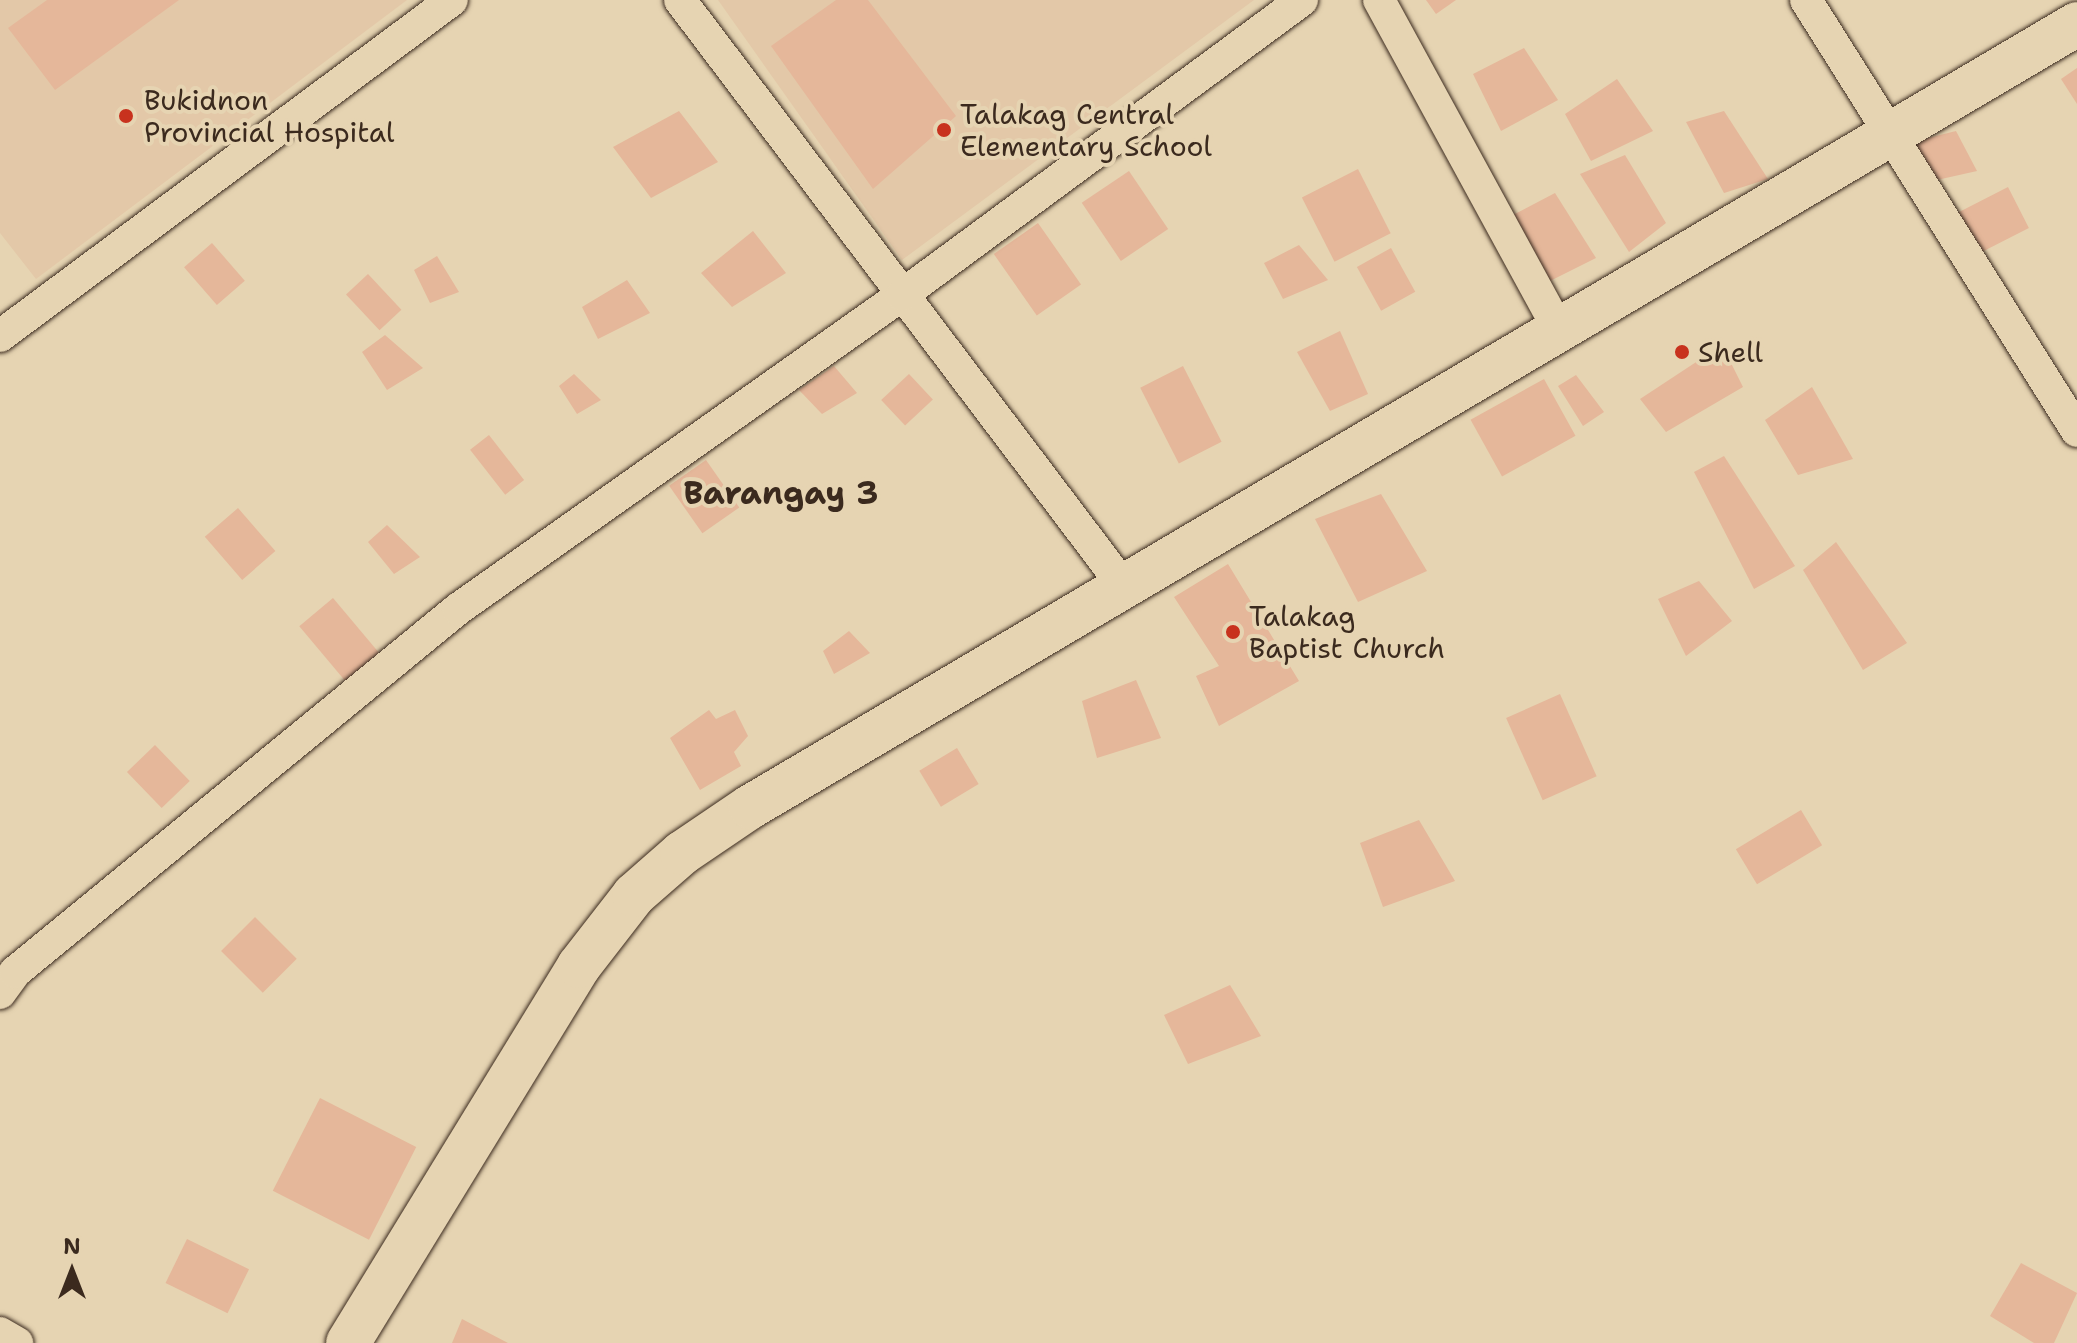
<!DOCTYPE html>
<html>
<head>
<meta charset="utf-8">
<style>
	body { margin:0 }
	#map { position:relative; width:2077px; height:1343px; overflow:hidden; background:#e6d4b2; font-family:"Shantell Sans",sans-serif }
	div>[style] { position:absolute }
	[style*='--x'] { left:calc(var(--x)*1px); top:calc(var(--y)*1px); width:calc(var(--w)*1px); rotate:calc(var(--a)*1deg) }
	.built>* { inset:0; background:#e3c8a8 }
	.building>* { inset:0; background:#e5b79a; transform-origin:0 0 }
	.roads { filter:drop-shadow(0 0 2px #3b2a1e) drop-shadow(0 0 2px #3b2a1e) }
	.minor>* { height:32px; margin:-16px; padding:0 16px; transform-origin:16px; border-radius:16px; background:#e6d4b2 }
	.secondary>* { height:44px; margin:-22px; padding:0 22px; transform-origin:22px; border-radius:22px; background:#e6d4b2 }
	.dots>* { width:22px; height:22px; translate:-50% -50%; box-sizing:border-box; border:4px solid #e6d4b2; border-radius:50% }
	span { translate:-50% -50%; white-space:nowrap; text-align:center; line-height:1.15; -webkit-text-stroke:8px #e6d4b2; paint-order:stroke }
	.poi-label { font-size:28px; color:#3b2a1e }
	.left { translate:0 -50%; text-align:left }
	.quarter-label { font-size:32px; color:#3b2a1e; font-weight:700 }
	.north { position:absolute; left:32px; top:1231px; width:80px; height:80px; -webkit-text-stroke:6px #e6d4b2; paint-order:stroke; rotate:0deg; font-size:22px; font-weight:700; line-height:32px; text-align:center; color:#3b2a1e }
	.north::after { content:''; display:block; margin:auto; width:28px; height:36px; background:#3b2a1e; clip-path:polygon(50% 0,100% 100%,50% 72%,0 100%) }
</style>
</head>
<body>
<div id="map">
	<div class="built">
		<div style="clip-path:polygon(0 0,407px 0,36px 279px,0 233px)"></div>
		<div style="clip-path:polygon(718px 0,1254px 0,902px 260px)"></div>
	</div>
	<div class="building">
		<div style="clip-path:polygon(47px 0,179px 0,55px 90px,8px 28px)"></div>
		<div style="clip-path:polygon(836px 0,868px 0,956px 116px,873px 189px,771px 46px)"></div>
		<div style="clip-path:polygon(1426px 0,1456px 0,1436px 14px)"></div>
		<div style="clip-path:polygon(1524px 48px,1558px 100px,1501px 131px,1473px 74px)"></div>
		<div style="clip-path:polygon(2077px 68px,2077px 104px,2061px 79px)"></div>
		<div style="clip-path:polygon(1617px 79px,1653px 131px,1591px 161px,1565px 114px)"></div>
		<div style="clip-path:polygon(679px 111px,718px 162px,651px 198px,613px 147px)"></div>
		<div style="clip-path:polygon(1724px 111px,1768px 179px,1724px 193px,1686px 122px)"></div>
		<div style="clip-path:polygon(1956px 131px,1977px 171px,1928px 182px,1904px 144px)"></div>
		<div style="clip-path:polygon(1625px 155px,1666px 223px,1629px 252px,1580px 174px)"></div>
		<div style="left:1358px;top:169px;width:72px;height:63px;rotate:63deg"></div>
		<div style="left:1129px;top:171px;width:70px;height:57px;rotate:56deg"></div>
		<div style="left:2008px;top:187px;width:46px;height:62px;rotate:63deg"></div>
		<div style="clip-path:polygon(1555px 193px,1596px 258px,1542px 285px,1509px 217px)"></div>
		<div style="left:1038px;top:223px;width:75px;height:54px;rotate:55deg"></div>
		<div style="clip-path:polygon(753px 231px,786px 273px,732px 307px,701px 273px)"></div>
		<div style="left:212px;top:243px;width:50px;height:37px;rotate:49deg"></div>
		<div style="clip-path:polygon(1299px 245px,1328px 280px,1283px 299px,1264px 263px)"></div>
		<div style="left:1391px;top:248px;width:50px;height:39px;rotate:61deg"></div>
		<div style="clip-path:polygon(437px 256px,459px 292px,430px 303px,414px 270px)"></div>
		<div style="left:368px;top:274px;width:49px;height:30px;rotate:47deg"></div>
		<div style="clip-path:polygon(627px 280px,650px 313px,598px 339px,582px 307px)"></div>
		<div style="clip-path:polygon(1340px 331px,1368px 394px,1330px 411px,1297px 352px)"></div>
		<div style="clip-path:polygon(385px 335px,423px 368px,387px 390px,362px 352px)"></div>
		<div style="clip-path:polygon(1722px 345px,1743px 387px,1666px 432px,1640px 399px)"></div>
		<div style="clip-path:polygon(834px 366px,857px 393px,822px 414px,799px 390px)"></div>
		<div style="left:1183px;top:366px;width:85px;height:48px;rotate:63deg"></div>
		<div style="clip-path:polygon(574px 374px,601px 400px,577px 414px,559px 386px)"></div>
		<div style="left:909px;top:374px;width:35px;height:38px;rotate:47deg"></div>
		<div style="clip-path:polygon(1576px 375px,1604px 412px,1583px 426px,1558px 386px)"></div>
		<div style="left:1544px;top:379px;width:65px;height:84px;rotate:61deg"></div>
		<div style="clip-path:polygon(1812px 387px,1853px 459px,1798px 475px,1765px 420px)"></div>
		<div style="left:489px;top:435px;width:57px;height:24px;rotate:52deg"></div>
		<div style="clip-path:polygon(1724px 456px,1795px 566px,1754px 589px,1694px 472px)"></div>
		<div style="left:706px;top:460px;width:58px;height:45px;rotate:55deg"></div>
		<div style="clip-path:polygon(1381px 494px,1427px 571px,1358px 602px,1315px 519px)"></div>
		<div style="left:238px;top:508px;width:57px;height:44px;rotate:49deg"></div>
		<div style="clip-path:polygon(387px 525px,420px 557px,394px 574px,368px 542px)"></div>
		<div style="clip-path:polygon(1836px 542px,1907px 643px,1863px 670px,1803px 570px)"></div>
		<div style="clip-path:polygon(1228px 564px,1299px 681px,1219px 726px,1196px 676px,1219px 666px,1174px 597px)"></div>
		<div style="clip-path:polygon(1699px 581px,1732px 621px,1686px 656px,1658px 599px)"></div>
		<div style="left:333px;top:598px;width:81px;height:44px;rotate:50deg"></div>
		<div style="clip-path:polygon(849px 631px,870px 653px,834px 674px,823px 651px)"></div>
		<div style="clip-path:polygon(1136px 680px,1161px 738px,1097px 758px,1082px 701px)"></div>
		<div style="left:1560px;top:694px;width:90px;height:59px;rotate:66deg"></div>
		<div style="clip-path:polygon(709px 710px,716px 719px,735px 710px,748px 736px,734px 752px,741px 766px,700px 790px,670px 738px)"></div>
		<div style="left:155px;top:745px;width:50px;height:39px;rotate:46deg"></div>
		<div style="left:957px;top:748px;width:42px;height:44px;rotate:59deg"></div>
		<div style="left:1801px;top:810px;width:41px;height:76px;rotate:59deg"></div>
		<div style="clip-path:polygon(1419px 820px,1455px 881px,1383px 907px,1360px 843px)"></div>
		<div style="left:255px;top:917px;width:59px;height:48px;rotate:45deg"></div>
		<div style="clip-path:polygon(1230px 985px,1261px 1036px,1188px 1064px,1164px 1015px)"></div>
		<div style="left:320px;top:1098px;width:108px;height:104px;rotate:27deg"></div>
		<div style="left:187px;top:1239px;width:69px;height:49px;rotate:26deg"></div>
		<div style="clip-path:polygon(2021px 1263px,2077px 1293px,2054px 1343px,2034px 1343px,1990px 1316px)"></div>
		<div style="clip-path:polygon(462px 1319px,508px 1343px,452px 1343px)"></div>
	</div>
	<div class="roads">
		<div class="minor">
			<div style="--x:680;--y:0;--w:737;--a:52.88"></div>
			<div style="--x:1379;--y:0;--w:380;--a:61.4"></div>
			<div style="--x:1806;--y:0;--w:509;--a:57.84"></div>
			<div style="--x:0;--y:336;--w:563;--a:-36.63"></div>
			<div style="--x:0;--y:993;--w:26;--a:-54"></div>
			<div style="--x:15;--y:972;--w:573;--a:-39.33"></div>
			<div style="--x:458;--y:609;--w:544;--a:-35.27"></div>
			<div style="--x:902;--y:295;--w:497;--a:-36.4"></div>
			<div style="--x:0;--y:1333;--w:20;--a:30"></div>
		</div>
		<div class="secondary">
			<div style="--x:348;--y:1343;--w:442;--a:-58.5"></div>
			<div style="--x:579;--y:966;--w:90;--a:-52.2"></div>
			<div style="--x:634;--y:895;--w:64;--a:-41.2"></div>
			<div style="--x:682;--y:853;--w:82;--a:-34.1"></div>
			<div style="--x:750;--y:807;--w:1541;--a:-30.54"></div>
		</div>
	</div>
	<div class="dots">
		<div style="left:126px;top:116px;background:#c8321e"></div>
		<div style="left:944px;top:130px;background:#c8321e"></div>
		<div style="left:1682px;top:352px;background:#c8321e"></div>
		<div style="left:1233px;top:632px;background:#c8321e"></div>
	</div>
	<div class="poi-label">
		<span class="left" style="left:144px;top:116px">Bukidnon<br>Provincial Hospital</span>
		<span class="left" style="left:960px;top:130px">Talakag Central<br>Elementary School</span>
		<span class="left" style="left:1698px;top:352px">Shell</span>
		<span class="left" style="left:1249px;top:632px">Talakag<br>Baptist Church</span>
	</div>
	<div class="quarter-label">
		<span style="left:781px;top:493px">Barangay 3</span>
	</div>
	<div class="north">N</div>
</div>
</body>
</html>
